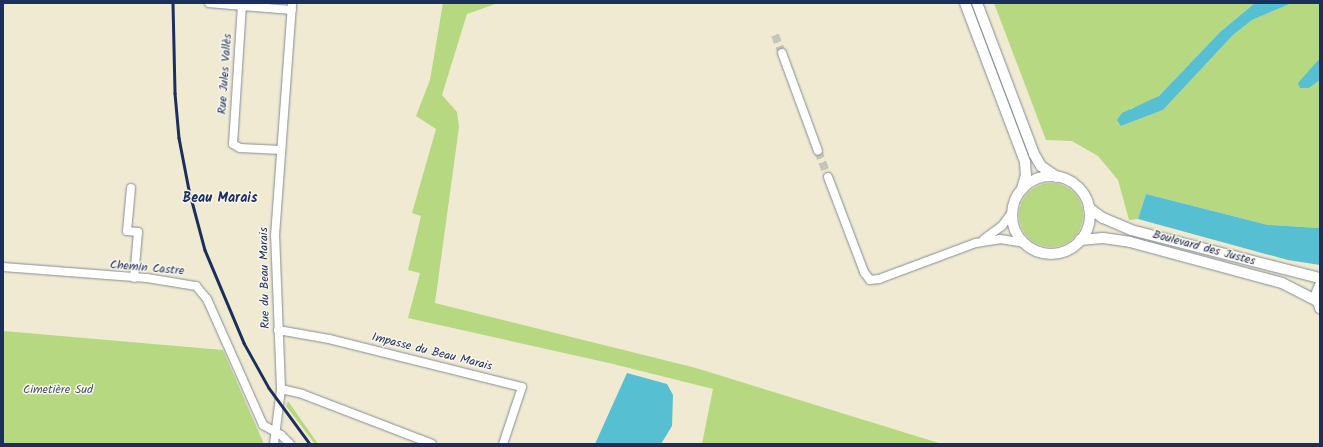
<!DOCTYPE html>
<html>
<head>
<meta charset="utf-8">
<style>
	body { margin:0 }
	#map { position:relative; width:1323px; height:447px; overflow:hidden; background:#efead1; font-family:Kalam,sans-serif }
	div>[style] { position:absolute }
	[style*='--x'] { left:calc(var(--x)*1px); top:calc(var(--y)*1px); width:calc(var(--w)*1px); rotate:calc(var(--a)*1deg) }
	.green>* { inset:0; background:#b6d881 }
	.round { border-radius:50% }
	.water>* { inset:0; background:#56bfd2 }
	.minor-tunnel>* { height:8px; margin-top:-4px; transform-origin:0; background:repeating-linear-gradient(90deg,#c5c5ba 0 8px,transparent 0 12px) }
	.roads { filter:drop-shadow(0 0 1px #858c98) drop-shadow(0 0 1px #858c98) }
	.minor>* { height:8px; margin:-4px; padding:0 4px; transform-origin:4px; border-radius:4px; background:#fff }
	.tertiary>* { height:10px; margin:-5px; padding:0 5px; transform-origin:5px; border-radius:5px; background:#fff }
	.tertiary>.ring { margin:-5px; padding:0; box-sizing:content-box; background:none; border:10px solid #fff; border-radius:50% }
	.rail>* { height:2.5px; margin:-1.25px; padding:0 1.25px; transform-origin:1.25px; border-radius:1.25px; background:#1b2f5e }
	span { translate:-50% -50%; white-space:nowrap; text-align:center; line-height:1.15; -webkit-text-stroke:3px #fbf7ec; paint-order:stroke }
	.street-label { font-size:12px; color:#1b2f5e }
	.park-label { font-size:12px; color:#425967 }
	.quarter-label { font-size:14px; color:#1b2f5e; font-weight:700 }
	.frame { position:absolute; inset:0; border:4px solid #1b2f5e; pointer-events:none }
</style>
</head>
<body>
<div id="map">
	<div class="green">
		<div style="clip-path:polygon(443px 3px,498px 3px,467px 14px,442px 95px,457px 112px,459px 127px,435px 303px,696px 368px,942px 444px,702px 444px,713px 389px,609px 363px,408px 318px,420px 273px,408px 270px,421px 216px,412px 213px,436px 129px,416px 116px,430px 80px)"></div>
		<div style="clip-path:polygon(994px 3px,1255px 3px,1220px 32px,1159px 96px,1146px 104px,1131px 108px,1121px 126px,1163px 110px,1233px 35px,1252px 20px,1292px 3px,1320px 3px,1320px 58px,1299px 83px,1309px 88px,1320px 80px,1320px 228px,1268px 225px,1146px 194px,1138px 219px,1129px 220px,1118px 180px,1098px 156px,1072px 141px,1046px 140px)"></div>
		<div class="round" style="left:1019px;top:183px;width:64px;height:64px"></div>
		<div style="clip-path:polygon(3px 331px,223px 350px,264px 444px,3px 444px)"></div>
		<div style="clip-path:polygon(288px 401px,318px 444px,315px 444px,286px 406px)"></div>
	</div>
	<div class="water">
		<div style="clip-path:polygon(1255px 3px,1292px 3px,1252px 20px,1233px 35px,1163px 110px,1121px 126px,1117px 120px,1122px 113px,1159px 96px,1220px 32px)"></div>
		<div style="clip-path:polygon(1320px 58px,1320px 80px,1309px 88px,1300px 88px,1298px 83px)"></div>
		<div style="clip-path:polygon(1146px 194px,1268px 225px,1320px 228px,1320px 265px,1288px 260px,1138px 219px)"></div>
		<div style="clip-path:polygon(627px 373px,667px 384px,673px 395px,672px 426px,661px 444px,595px 444px)"></div>
	</div>
	<div class="minor-tunnel">
		<div style="--x:775;--y:35;--w:19;--a:69"></div>
		<div style="--x:818;--y:151;--w:28;--a:69"></div>
	</div>
	<div class="roads">
		<div class="minor">
			<div style="--x:209;--y:3;--w:33;--a:5"></div>
			<div style="--x:782;--y:53;--w:104;--a:69.8"></div>
			<div style="--x:281;--y:150;--w:41;--a:-177.2"></div>
			<div style="--x:240;--y:148;--w:8;--a:-150"></div>
			<div style="--x:233;--y:144;--w:138;--a:-86.3"></div>
			<div style="--x:242;--y:6;--w:50;--a:4.6"></div>
			<div style="--x:828;--y:177;--w:102;--a:69.2"></div>
			<div style="--x:864;--y:272;--w:10;--a:53"></div>
			<div style="--x:870;--y:280;--w:9;--a:-6"></div>
			<div style="--x:879;--y:279;--w:103;--a:-20.4"></div>
			<div style="--x:976;--y:243;--w:24;--a:-9"></div>
			<div style="--x:1000;--y:239;--w:24;--a:9"></div>
			<div style="--x:131;--y:188;--w:43;--a:95.3"></div>
			<div style="--x:127;--y:231;--w:11;--a:5"></div>
			<div style="--x:138;--y:232;--w:46;--a:95"></div>
			<div style="--x:984;--y:239;--w:22;--a:-36"></div>
			<div style="--x:1002;--y:226;--w:19;--a:-54"></div>
			<div style="--x:3;--y:267;--w:144;--a:4.4"></div>
			<div style="--x:147;--y:278;--w:50;--a:9.3"></div>
			<div style="--x:196;--y:286;--w:17;--a:50"></div>
			<div style="--x:207;--y:299;--w:138;--a:66"></div>
			<div style="--x:263;--y:425;--w:21;--a:29"></div>
			<div style="--x:281;--y:435;--w:13;--a:45"></div>
			<div style="--x:278;--y:330;--w:52;--a:10"></div>
			<div style="--x:329;--y:339;--w:199;--a:14"></div>
			<div style="--x:522;--y:387;--w:60;--a:108.4"></div>
			<div style="--x:281;--y:389;--w:22;--a:13"></div>
			<div style="--x:302;--y:394;--w:139;--a:21"></div>
			<div style="--x:274;--y:444;--w:55;--a:-82.7"></div>
			<div style="--x:281;--y:389;--w:153;--a:-92.2"></div>
			<div style="--x:275;--y:236;--w:234;--a:-85.8"></div>
		</div>
		<div class="tertiary">
			<div style="--x:965;--y:3;--w:170;--a:69.3"></div>
			<div style="--x:1025;--y:162;--w:13;--a:86"></div>
			<div style="--x:1026;--y:175;--w:15;--a:106"></div>
			<div style="--x:977;--y:3;--w:161;--a:69.3"></div>
			<div style="--x:1034;--y:154;--w:14;--a:60"></div>
			<div style="--x:1041;--y:166;--w:19;--a:35"></div>
			<div class="ring" style="left:1012px;top:176px;width:68px;height:68px"></div>
			<div style="--x:1089;--y:208;--w:17;--a:36"></div>
			<div style="--x:1103;--y:218;--w:30;--a:23"></div>
			<div style="--x:1131;--y:230;--w:195;--a:14.3"></div>
			<div style="--x:1080;--y:240;--w:23;--a:-5"></div>
			<div style="--x:1103;--y:238;--w:27;--a:8"></div>
			<div style="--x:1130;--y:242;--w:157;--a:15.1"></div>
			<div style="--x:1282;--y:283;--w:39;--a:27"></div>
			<div style="--x:1320;--y:285;--w:11;--a:112"></div>
			<div style="--x:1316;--y:295;--w:14;--a:73"></div>
		</div>
	</div>
	<div class="rail">
		<div style="--x:173;--y:3;--w:90;--a:88.7"></div>
		<div style="--x:175;--y:93;--w:45;--a:84.9"></div>
		<div style="--x:179;--y:138;--w:53;--a:79.1"></div>
		<div style="--x:189;--y:190;--w:62;--a:75.1"></div>
		<div style="--x:205;--y:250;--w:101;--a:67.2"></div>
		<div style="--x:244;--y:343;--w:51;--a:60.9"></div>
		<div style="--x:269;--y:388;--w:69;--a:53.8"></div>
	</div>
	<div class="street-label">
		<span style="left:225px;top:74px;rotate:-86deg">Rue Jules Vallès</span>
		<span style="left:1204px;top:248px;rotate:15deg">Boulevard des Justes</span>
		<span style="left:147px;top:268px;rotate:5deg">Chemin Castre</span>
		<span style="left:265px;top:278px;rotate:-91deg">Rue du Beau Marais</span>
		<span style="left:432px;top:352px;rotate:14deg">Impasse du Beau Marais</span>
	</div>
	<div class="park-label">
		<span style="left:58px;top:390px">Cimetière Sud</span>
	</div>
	<div class="quarter-label">
		<span style="left:220px;top:198px">Beau Marais</span>
	</div>
	<div class="frame"></div>
</div>
</body>
</html>
